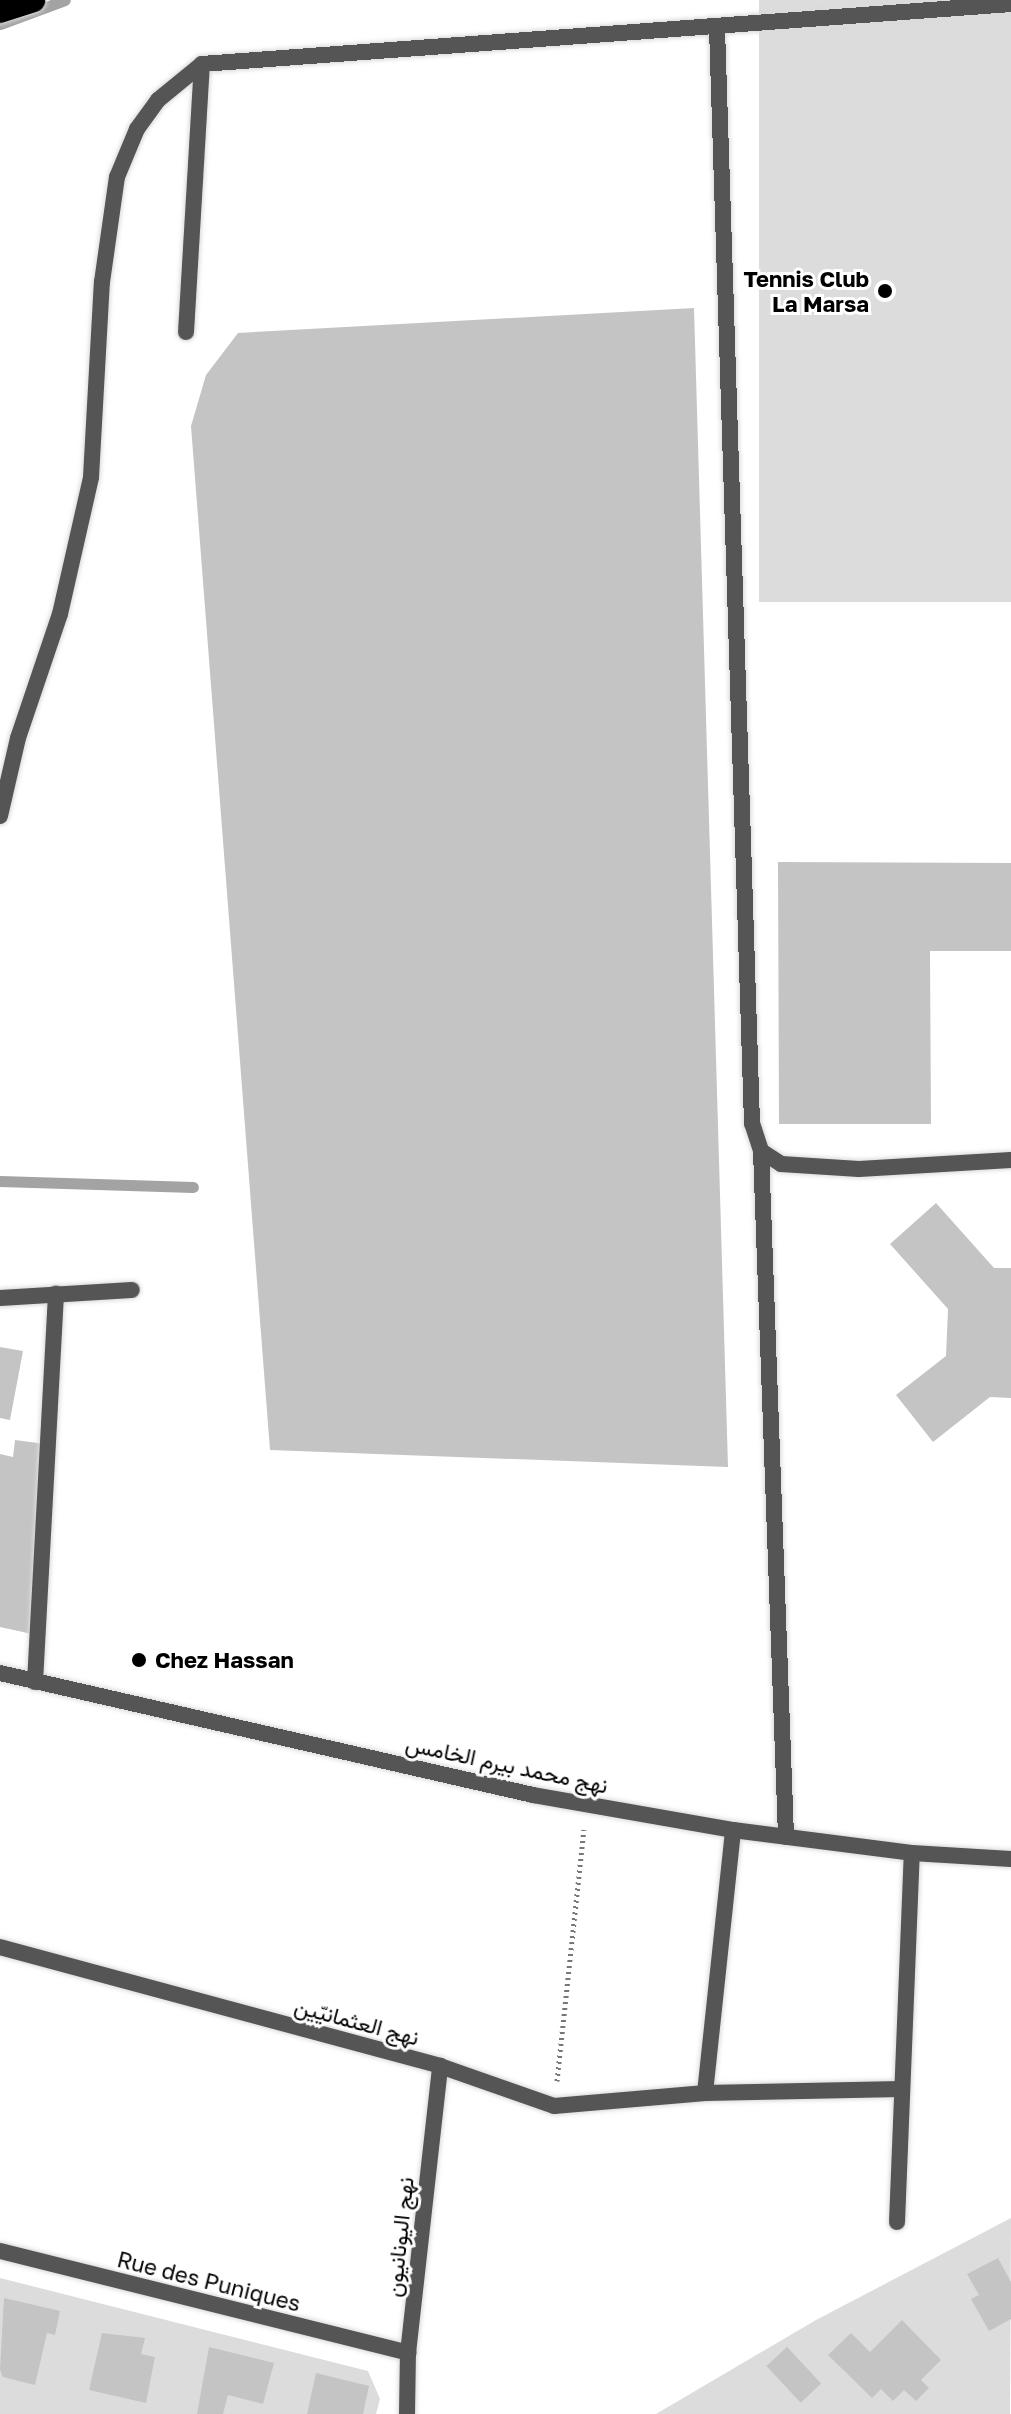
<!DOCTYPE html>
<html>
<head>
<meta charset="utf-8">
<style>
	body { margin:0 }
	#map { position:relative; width:1011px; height:2414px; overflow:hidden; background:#fff; font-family:"Golos Text",Vazirmatn,sans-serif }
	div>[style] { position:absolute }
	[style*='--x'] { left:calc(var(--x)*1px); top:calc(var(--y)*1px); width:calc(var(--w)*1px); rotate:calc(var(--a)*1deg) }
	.green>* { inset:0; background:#dcdcdc; transform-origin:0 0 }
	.stream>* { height:11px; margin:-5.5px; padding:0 5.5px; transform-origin:5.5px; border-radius:5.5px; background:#a3a3a3 }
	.building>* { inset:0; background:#c4c4c4; transform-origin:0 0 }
	.path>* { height:5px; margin-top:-2.5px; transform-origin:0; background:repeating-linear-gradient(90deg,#777 0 2px,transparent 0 6px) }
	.roads { filter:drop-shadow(0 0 2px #dbdbdb) drop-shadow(0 0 2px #dbdbdb) }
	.lane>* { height:16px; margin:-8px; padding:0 8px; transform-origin:8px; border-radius:8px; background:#555 }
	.street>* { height:16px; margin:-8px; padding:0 8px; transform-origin:8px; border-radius:8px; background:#555 }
	.highway>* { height:24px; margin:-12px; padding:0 12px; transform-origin:12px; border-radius:12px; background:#000 }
	.dots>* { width:22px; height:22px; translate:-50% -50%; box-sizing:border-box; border:4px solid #fff; border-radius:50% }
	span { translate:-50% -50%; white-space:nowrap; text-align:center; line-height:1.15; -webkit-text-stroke:6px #fff; paint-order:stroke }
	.poi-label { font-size:22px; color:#000; font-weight:700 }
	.right { translate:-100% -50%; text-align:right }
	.left { translate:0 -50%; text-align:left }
	.street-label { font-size:22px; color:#000 }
</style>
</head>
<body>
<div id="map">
	<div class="green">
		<div style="left:759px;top:0;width:252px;height:602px"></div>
		<div style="clip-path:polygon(1011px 2218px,1010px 2414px,656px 2414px,816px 2320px)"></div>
		<div style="clip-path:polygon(0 2278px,368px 2371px,380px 2399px,376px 2414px,0 2414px)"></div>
	</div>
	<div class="stream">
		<div style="--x:0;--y:24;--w:69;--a:-20.3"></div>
		<div style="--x:0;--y:1181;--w:193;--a:1.8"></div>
	</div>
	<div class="building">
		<div style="clip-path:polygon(694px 308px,728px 1467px,270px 1450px,191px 426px,206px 375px,238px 333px)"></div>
		<div style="clip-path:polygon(778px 862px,1011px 863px,1011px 951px,930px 951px,931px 1124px,779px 1124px)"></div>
		<div style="clip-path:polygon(936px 1203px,994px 1268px,1011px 1268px,1011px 1398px,990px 1397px,933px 1442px,896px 1395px,946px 1356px,948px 1309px,890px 1244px)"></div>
		<div style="clip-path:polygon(0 1347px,23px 1351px,10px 1420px,0 1418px)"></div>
		<div style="clip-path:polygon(15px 1440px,45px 1444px,32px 1634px,0 1627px,0 1454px,13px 1457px)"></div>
		<div style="clip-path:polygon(998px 2258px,1011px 2282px,1011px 2319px,989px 2331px,971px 2299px,979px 2295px,967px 2274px)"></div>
		<div style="clip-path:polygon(4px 2298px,60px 2311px,55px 2335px,47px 2333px,35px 2385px,3px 2377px,0 2370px)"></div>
		<div style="clip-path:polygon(902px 2320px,941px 2360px,921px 2380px,929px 2388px,916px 2401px,904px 2390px,893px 2401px,881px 2389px,872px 2398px,828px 2355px,851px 2333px,870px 2352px)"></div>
		<div style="clip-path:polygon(102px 2333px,145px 2338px,141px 2354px,155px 2357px,146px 2403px,89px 2390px)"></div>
		<div style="clip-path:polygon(209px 2347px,274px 2363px,263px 2404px,228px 2395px,223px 2414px,197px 2414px)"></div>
		<div style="left:787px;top:2347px;width:50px;height:28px;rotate:47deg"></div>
		<div style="clip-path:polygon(316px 2373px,369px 2386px,363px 2414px,307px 2414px)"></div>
	</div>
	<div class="path">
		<div style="--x:557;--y:2081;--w:253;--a:-83.9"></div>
	</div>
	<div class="roads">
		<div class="lane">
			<div style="--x:717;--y:28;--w:1096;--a:88.17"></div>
			<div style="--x:752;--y:1123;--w:29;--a:72"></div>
			<div style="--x:761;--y:1151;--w:24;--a:33"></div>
			<div style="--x:781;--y:1164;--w:78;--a:3.7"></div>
			<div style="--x:859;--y:1169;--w:152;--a:-3.4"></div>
			<div style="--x:186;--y:332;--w:268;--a:-86.6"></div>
			<div style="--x:761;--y:1151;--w:686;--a:87.91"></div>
		</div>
		<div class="street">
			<div style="--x:0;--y:816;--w:80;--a:-77"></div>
			<div style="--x:18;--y:738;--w:131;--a:-71.3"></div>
			<div style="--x:60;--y:614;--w:140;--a:-77.2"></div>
			<div style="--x:91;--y:477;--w:195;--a:-86.8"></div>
			<div style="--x:102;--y:282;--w:106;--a:-81.9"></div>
			<div style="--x:117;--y:177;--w:52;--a:-67.4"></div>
			<div style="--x:137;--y:129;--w:36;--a:-54"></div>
			<div style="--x:158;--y:100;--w:57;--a:-39.3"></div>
			<div style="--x:202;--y:64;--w:811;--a:-4.24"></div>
			<div style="--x:0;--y:1298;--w:132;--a:-3.5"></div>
			<div style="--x:0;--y:1673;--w:547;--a:12.89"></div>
			<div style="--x:533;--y:1795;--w:203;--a:9.9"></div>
			<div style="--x:733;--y:1830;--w:180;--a:7.3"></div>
			<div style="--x:912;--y:1853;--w:99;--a:3.5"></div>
			<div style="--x:35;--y:1682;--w:389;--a:-86.9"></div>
			<div style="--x:0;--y:1947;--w:456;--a:15.1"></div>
			<div style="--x:440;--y:2066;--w:121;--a:19.3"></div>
			<div style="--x:554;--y:2106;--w:152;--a:-4.9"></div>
			<div style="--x:705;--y:2093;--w:196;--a:-1.2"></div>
			<div style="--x:705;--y:2093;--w:264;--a:-83.9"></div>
			<div style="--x:897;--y:2222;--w:369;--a:-87.7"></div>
			<div style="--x:0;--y:2251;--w:421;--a:14"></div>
			<div style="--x:407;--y:2414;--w:61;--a:-89.1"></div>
			<div style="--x:408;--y:2353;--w:289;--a:-83.6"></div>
		</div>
		<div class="highway">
			<div style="--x:0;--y:11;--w:35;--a:-18"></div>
		</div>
	</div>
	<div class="dots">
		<div style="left:885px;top:291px;background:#000"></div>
		<div style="left:139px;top:1660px;background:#000"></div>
	</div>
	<div class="poi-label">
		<span class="right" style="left:869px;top:291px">Tennis Club<br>La Marsa</span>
		<span class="left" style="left:155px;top:1660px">Chez Hassan</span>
	</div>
	<div class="street-label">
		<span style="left:507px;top:1764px;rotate:12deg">نهج محمد بيرم الخامس</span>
		<span style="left:357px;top:2021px;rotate:15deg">نهج العثمانيّين</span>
		<span style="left:399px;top:2237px;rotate:-84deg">نهج اليونانيون</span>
		<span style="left:209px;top:2281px;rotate:14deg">Rue des Puniques</span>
	</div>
</div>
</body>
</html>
